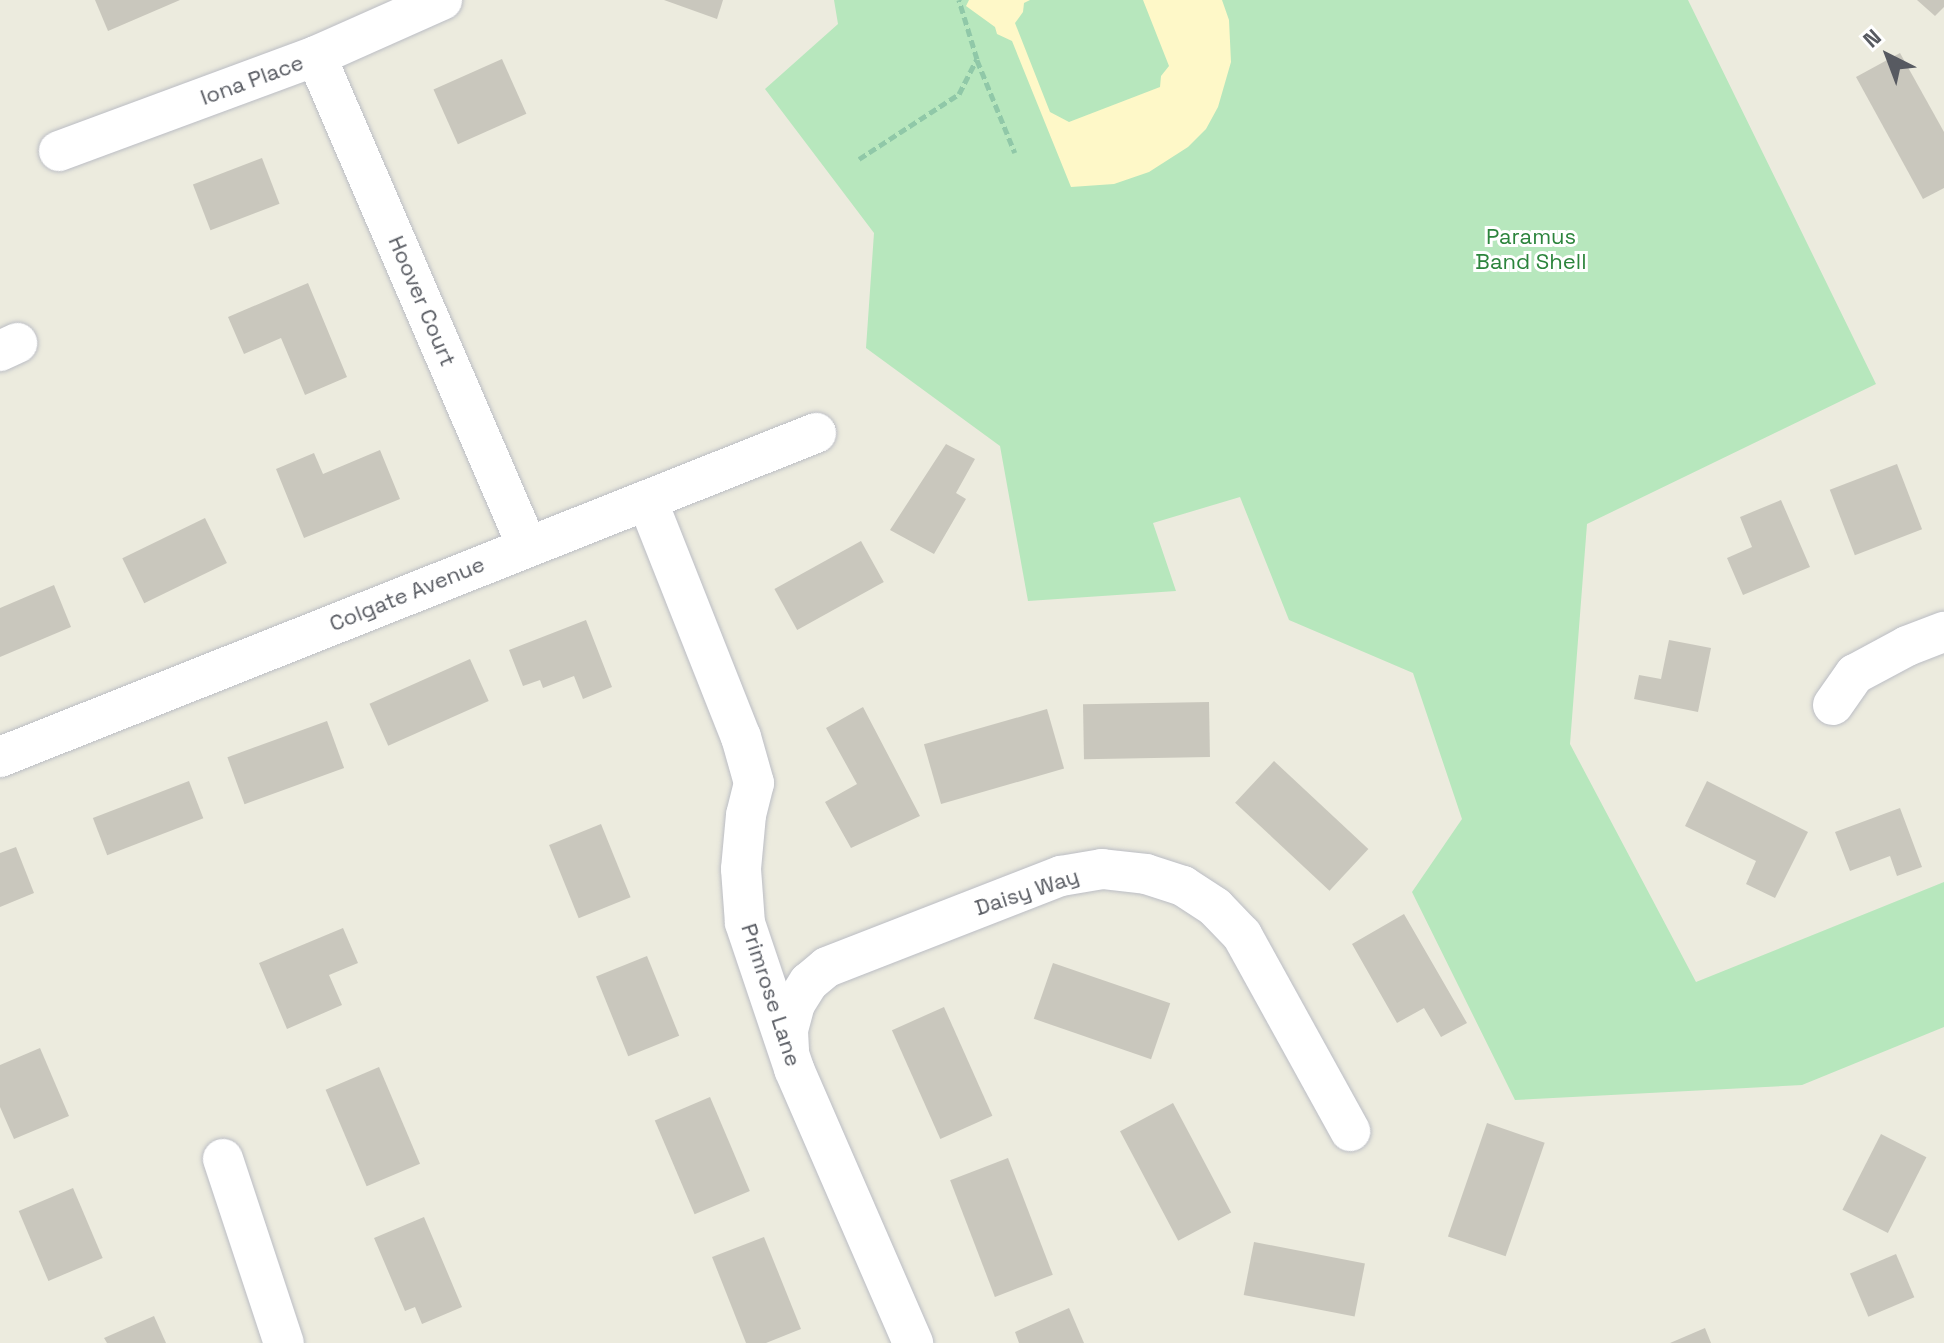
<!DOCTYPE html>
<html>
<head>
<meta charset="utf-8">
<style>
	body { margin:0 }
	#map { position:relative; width:1944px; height:1343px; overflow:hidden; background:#ecebde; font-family:"Space Grotesk",sans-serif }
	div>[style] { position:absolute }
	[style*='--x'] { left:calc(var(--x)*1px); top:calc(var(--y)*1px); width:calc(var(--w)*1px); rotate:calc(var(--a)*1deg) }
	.green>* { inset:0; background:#b7e7bd }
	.sand>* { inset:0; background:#fef8c8 }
	.building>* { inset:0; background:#c9c7bd; transform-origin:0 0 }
	.path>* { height:5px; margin-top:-2.5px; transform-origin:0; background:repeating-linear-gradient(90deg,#90c8a8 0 8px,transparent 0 12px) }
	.roads { filter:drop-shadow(0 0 2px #bbbdc4) drop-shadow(0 0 2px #bbbdc4) }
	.minor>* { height:40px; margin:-20px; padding:0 20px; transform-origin:20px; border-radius:20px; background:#fff }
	span { translate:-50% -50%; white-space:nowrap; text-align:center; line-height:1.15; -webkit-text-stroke:6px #fff; paint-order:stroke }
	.street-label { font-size:22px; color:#575a61 }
	.park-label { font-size:22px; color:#2c843c }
	.north { position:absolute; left:1848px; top:16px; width:80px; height:80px; -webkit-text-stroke:6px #fff; paint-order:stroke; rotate:318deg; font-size:22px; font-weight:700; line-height:32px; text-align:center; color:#575a61 }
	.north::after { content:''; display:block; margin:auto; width:28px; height:36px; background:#575a61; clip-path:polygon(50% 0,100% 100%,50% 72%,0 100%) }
</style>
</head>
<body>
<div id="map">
	<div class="green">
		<div style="clip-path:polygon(834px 0,1688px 0,1876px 384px,1587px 524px,1570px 744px,1696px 982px,1944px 882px,1944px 1027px,1802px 1085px,1515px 1100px,1412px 892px,1462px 819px,1413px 673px,1289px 620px,1240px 497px,1153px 523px,1176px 591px,1028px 601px,1000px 446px,866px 348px,874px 233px,765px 89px,838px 24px)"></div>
	</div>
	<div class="sand">
		<div style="clip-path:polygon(969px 0,1030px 0,1024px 3px,1023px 12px,1015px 23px,1050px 112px,1069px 122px,1160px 87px,1161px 76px,1169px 66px,1143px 0,1222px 0,1229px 20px,1231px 62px,1218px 107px,1206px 129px,1188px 147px,1149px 172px,1114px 184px,1071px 187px,1012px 41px,997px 34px,995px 27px,966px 6px)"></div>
	</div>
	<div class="building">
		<div style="clip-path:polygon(95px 0,180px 0,108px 31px)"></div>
		<div style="clip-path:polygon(664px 0,723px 0,717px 19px)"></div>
		<div style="clip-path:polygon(1917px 0,1944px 0,1944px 7px,1935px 16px)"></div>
		<div style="clip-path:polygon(1900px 53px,1944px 132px,1944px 188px,1923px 199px,1856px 77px)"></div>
		<div style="left:502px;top:59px;width:60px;height:75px;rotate:66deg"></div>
		<div style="left:262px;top:158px;width:49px;height:74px;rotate:69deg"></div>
		<div style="clip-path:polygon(308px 283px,347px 377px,305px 395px,281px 338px,244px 354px,228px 317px)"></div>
		<div style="clip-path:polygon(946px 444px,975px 459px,956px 493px,966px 499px,934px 554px,890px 530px)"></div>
		<div style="clip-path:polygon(380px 450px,400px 499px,304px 538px,276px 469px,314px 453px,323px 474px)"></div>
		<div style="left:1897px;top:464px;width:70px;height:72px;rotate:69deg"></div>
		<div style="clip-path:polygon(1781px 500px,1810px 567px,1743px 595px,1727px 558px,1752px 547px,1740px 517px)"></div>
		<div style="left:205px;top:518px;width:50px;height:92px;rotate:64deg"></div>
		<div style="left:861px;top:541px;width:47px;height:99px;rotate:61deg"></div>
		<div style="clip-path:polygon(54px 585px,71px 627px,0 657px,0 608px)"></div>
		<div style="clip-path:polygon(586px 620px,612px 687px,583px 699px,574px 676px,543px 688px,540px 680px,523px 686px,509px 650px)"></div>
		<div style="clip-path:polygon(1669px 640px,1711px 648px,1698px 712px,1634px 699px,1639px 675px,1661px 679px)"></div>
		<div style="left:470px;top:659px;width:46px;height:110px;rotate:66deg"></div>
		<div style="left:1209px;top:702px;width:55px;height:126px;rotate:89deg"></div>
		<div style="clip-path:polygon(863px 707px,920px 816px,851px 848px,825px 802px,857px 784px,826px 728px)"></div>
		<div style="left:1047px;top:709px;width:62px;height:128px;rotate:74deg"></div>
		<div style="left:327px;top:721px;width:50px;height:106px;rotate:70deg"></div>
		<div style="left:1274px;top:761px;width:129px;height:57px;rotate:43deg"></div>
		<div style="left:189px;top:781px;width:40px;height:103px;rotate:69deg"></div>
		<div style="clip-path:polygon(1707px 781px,1808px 832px,1775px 898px,1746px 884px,1756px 861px,1685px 826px)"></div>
		<div style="clip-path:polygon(1900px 808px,1922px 867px,1897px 876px,1890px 856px,1850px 871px,1835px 832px)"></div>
		<div style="left:601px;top:824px;width:79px;height:56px;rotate:68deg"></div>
		<div style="clip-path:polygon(16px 847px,34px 893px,0 907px,0 853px)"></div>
		<div style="clip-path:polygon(1404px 914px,1467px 1023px,1441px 1037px,1424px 1008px,1397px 1023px,1352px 944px)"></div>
		<div style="clip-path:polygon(343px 928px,358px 963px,329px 975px,342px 1005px,287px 1029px,259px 963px)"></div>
		<div style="left:647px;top:956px;width:86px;height:55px;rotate:68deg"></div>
		<div style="left:1053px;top:963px;width:124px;height:59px;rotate:19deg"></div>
		<div style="left:944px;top:1007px;width:119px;height:57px;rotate:66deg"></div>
		<div style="clip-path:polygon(40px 1048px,69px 1116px,14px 1139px,0 1107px,0 1065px)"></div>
		<div style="left:379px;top:1067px;width:105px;height:58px;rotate:67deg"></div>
		<div style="left:710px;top:1097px;width:102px;height:60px;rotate:67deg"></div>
		<div style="left:1173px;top:1103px;width:124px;height:60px;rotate:62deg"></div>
		<div style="left:1487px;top:1123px;width:61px;height:120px;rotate:19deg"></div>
		<div style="left:1881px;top:1134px;width:51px;height:85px;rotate:27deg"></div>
		<div style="left:1008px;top:1158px;width:125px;height:62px;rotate:69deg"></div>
		<div style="left:73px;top:1188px;width:76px;height:59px;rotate:67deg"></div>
		<div style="clip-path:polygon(424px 1217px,462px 1307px,422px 1324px,415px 1307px,405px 1311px,374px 1238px)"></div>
		<div style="clip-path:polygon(764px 1237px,801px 1329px,766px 1343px,746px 1343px,712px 1257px)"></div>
		<div style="left:1254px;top:1242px;width:113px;height:54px;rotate:11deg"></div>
		<div style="left:1896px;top:1254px;width:47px;height:50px;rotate:67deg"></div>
		<div style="clip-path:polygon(1069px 1308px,1084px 1343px,1019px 1343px,1015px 1332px)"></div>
		<div style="clip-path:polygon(154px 1316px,166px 1343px,107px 1343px,104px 1338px)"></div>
		<div style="clip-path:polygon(1705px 1328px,1711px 1343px,1670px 1343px)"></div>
	</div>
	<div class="path">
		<div style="--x:977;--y:60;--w:100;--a:67.8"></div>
		<div style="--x:859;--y:159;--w:119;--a:-33"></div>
		<div style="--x:959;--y:94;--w:39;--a:-63"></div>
		<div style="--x:977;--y:59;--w:62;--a:-107"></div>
	</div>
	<div class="roads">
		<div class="minor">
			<div style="--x:316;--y:56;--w:533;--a:66.7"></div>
			<div style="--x:59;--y:151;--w:274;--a:-20.3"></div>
			<div style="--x:316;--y:56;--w:138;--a:-24"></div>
			<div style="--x:0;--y:351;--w:19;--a:-25"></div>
			<div style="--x:647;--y:500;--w:255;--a:68.4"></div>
			<div style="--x:741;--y:737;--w:48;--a:74.2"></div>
			<div style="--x:754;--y:783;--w:33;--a:104"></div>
			<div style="--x:746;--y:815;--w:54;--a:95.3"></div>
			<div style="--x:741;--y:869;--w:54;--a:85.8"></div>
			<div style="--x:745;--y:923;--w:154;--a:71.4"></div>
			<div style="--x:794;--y:1069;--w:299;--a:66.5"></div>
			<div style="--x:1833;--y:705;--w:38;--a:-55"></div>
			<div style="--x:1855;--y:674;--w:59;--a:-28.3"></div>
			<div style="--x:1907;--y:646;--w:40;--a:-21"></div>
			<div style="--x:0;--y:757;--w:878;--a:-21.66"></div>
			<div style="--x:789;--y:1050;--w:20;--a:-93"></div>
			<div style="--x:788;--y:1030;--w:27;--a:-75"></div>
			<div style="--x:795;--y:1004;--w:26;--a:-58"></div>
			<div style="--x:809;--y:982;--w:23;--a:-40"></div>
			<div style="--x:827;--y:967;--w:251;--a:-21.3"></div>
			<div style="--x:1061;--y:876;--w:42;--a:-9.7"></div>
			<div style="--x:1102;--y:869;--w:44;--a:6.5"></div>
			<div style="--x:1146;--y:874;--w:39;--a:18"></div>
			<div style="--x:1183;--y:886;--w:38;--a:33"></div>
			<div style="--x:1215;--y:907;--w:39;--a:46"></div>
			<div style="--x:1242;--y:935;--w:224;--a:61.1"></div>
			<div style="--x:223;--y:1159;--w:194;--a:71.7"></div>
		</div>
	</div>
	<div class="street-label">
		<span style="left:252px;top:80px;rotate:-20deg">Iona Place</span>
		<span style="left:422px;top:301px;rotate:67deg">Hoover Court</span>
		<span style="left:407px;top:594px;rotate:-22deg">Colgate Avenue</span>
		<span style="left:1027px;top:892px;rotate:-18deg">Daisy Way</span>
		<span style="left:771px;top:995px;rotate:72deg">Primrose Lane</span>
	</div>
	<div class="park-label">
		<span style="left:1531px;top:249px">Paramus<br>Band Shell</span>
	</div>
	<div class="north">N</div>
</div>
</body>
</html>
